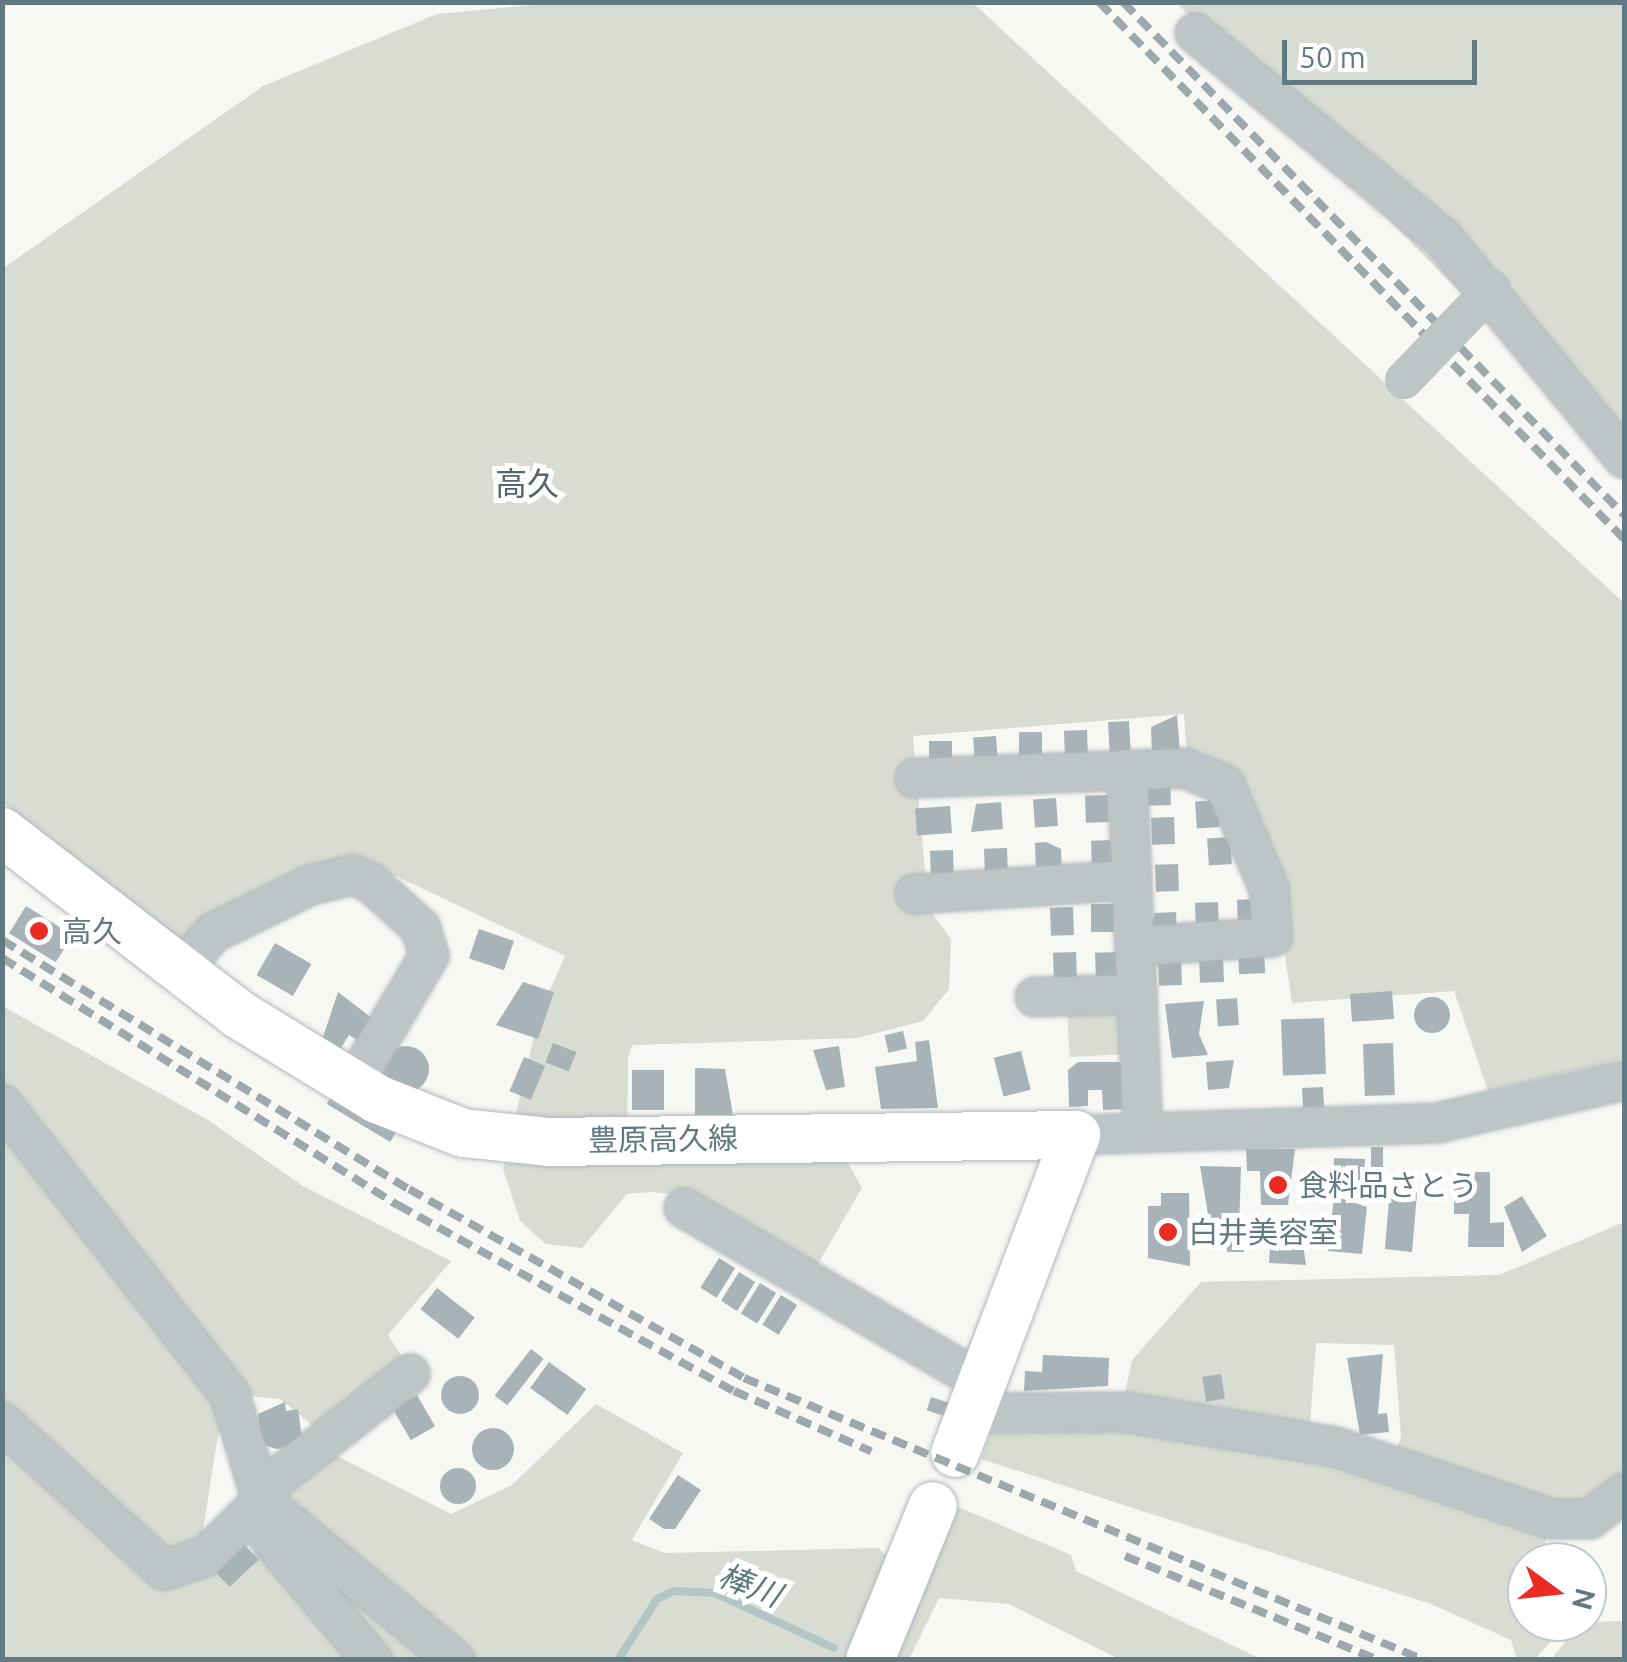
<!DOCTYPE html>
<html>
<head>
<meta charset="utf-8">
<style>
	body { margin:0 }
	#map { position:relative; width:1627px; height:1662px; overflow:hidden; background:#f7f7f4; font-family:Ubuntu,"Noto Sans JP",sans-serif }
	div>[style] { position:absolute }
	[style*='--x'] { left:calc(var(--x)*1px); top:calc(var(--y)*1px); width:calc(var(--w)*1px); rotate:calc(var(--a)*1deg) }
	.green>* { inset:0; background:#d8dcd3; transform-origin:0 0 }
	.stream>* { height:8px; margin:-4px; padding:0 4px; transform-origin:4px; border-radius:4px; background:#b3c6c6 }
	.building>* { inset:0; background:#a7b3b6; transform-origin:0 0 }
	.round { border-radius:50% }
	.roads { filter:drop-shadow(0 0 2px #afb7ba) drop-shadow(0 0 2px #afb7ba) }
	.minor>* { height:38px; margin:-19px; padding:0 19px; transform-origin:19px; border-radius:19px; background:#bec5c7 }
	.major>* { height:48px; margin:-24px; padding:0 24px; transform-origin:24px; border-radius:24px; background:#fff }
	.rail>* { height:8px; margin-top:-4px; transform-origin:0; background:repeating-linear-gradient(90deg,#9da8ac 0 15px,transparent 0 23px) }
	.minor-bridge>* { height:38px; margin:-19px; padding:0 19px; transform-origin:19px; border-radius:19px; background:#bec5c7 }
	.dots>* { width:28px; height:28px; translate:-50% -50%; box-sizing:border-box; border:5px solid #fff; border-radius:50% }
	span { translate:-50% -50%; white-space:nowrap; text-align:center; line-height:1.15; -webkit-text-stroke:10px #fff; paint-order:stroke }
	.poi-label { font-size:30px; color:#617980 }
	.left { translate:0 -50%; text-align:left }
	.street-label { font-size:30px; color:#617980 }
	.neighbourhood-label { font-size:32px; color:#54656b }
	.water-label { font-size:32px; color:#5c787b; font-style:italic }
	.frame { position:absolute; inset:0; border:5px solid #617980; pointer-events:none }
	.north { position:absolute; left:1507px; top:1542px; width:100px; height:100px; box-sizing:border-box; background:#fff; border:2px solid #c0c9cc; border-radius:50%; rotate:105deg; font-size:28px; font-weight:700; line-height:40px; text-align:center; color:#617980 }
	.north::after { content:''; display:block; margin:auto; width:35px; height:45px; background:#e82b23; clip-path:polygon(50% 0,100% 100%,50% 72%,0 100%) }
	.scale { position:absolute; left:1282px; top:40px; width:195px; height:45px; box-sizing:border-box; border:5px solid #617980; border-top:0; padding-left:12px; font-size:30px; line-height:35px; white-space:nowrap; color:#617980; -webkit-text-stroke:8px #fff; paint-order:stroke }
</style>
</head>
<body>
<div id="map">
	<div class="green">
		<div style="clip-path:polygon(565px 2px,973px 3px,1624px 603px,1624px 1058px,1488px 1091px,1454px 991px,1292px 1003px,1275px 889px,1187px 758px,1184px 714px,913px 736px,928px 907px,951px 939px,949px 989px,923px 1021px,857px 1038px,632px 1045px,628px 1059px,627px 1147px,839px 1147px,862px 1188px,816px 1267px,701px 1197px,651px 1192px,627px 1194px,582px 1248px,546px 1244px,520px 1221px,503px 1169px,539px 1015px,565px 956px,364px 861px,180px 948px,3px 802px,2px 269px,263px 86px,437px 14px)"></div>
		<div style="clip-path:polygon(1177px 3px,1624px 3px,1624px 460px)"></div>
		<div style="left:1125px;top:1004px;width:50px;height:58px;rotate:87deg"></div>
		<div style="clip-path:polygon(2px 1006px,208px 1120px,303px 1186px,451px 1261px,388px 1335px,405px 1361px,318px 1430px,280px 1399px,249px 1396px,218px 1435px,203px 1530px,217px 1566px,295px 1538px,306px 1515px,287px 1494px,335px 1455px,451px 1514px,512px 1485px,596px 1404px,683px 1453px,632px 1540px,664px 1553px,878px 1548px,896px 1564px,856px 1659px,3px 1659px)"></div>
		<div style="clip-path:polygon(evenodd,1624px 1222px,1624px 1472px,1586px 1499px,1553px 1505px,1541px 1562px,1527px 1562px,1527px 1622px,1569px 1622px,1535px 1659px,1517px 1659px,1511px 1640px,1431px 1604px,981px 1459px,995px 1421px,1103px 1421px,1125px 1392px,1132px 1360px,1201px 1282px,1499px 1275px,1624px 1222px,1316px 1343px,1394px 1345px,1401px 1436px,1391px 1470px,1308px 1452px,1316px 1343px)"></div>
		<div style="clip-path:polygon(956px 1506px,1071px 1555px,1076px 1571px,1261px 1659px,1119px 1659px,1009px 1604px,939px 1598px,909px 1659px,891px 1660px)"></div>
		<div style="clip-path:polygon(1624px 1621px,1624px 1659px,1551px 1659px,1582px 1622px)"></div>
	</div>
	<div class="stream">
		<div style="--x:618;--y:1660;--w:72;--a:-57.4"></div>
		<div style="--x:657;--y:1599;--w:19;--a:-25"></div>
		<div style="--x:674;--y:1591;--w:41;--a:2.8"></div>
		<div style="--x:715;--y:1593;--w:131;--a:24.8"></div>
	</div>
	<div class="building">
		<div style="clip-path:polygon(1177px 715px,1180px 752px,1152px 754px,1151px 727px)"></div>
		<div style="left:1129px;top:721px;width:33px;height:21px;rotate:87deg"></div>
		<div style="left:1087px;top:730px;width:27px;height:23px;rotate:88deg"></div>
		<div style="left:1042px;top:732px;width:28px;height:23px;rotate:90deg"></div>
		<div style="left:996px;top:736px;width:27px;height:23px;rotate:86deg"></div>
		<div style="left:929px;top:741px;width:23px;height:28px"></div>
		<div style="left:1170px;top:777px;width:28px;height:23px;rotate:88deg"></div>
		<div style="left:1108px;top:795px;width:27px;height:23px;rotate:88deg"></div>
		<div style="left:1056px;top:798px;width:28px;height:23px;rotate:86deg"></div>
		<div style="left:1218px;top:800px;width:27px;height:23px;rotate:86deg"></div>
		<div style="clip-path:polygon(1001px 802px,1003px 829px,971px 832px,976px 804px)"></div>
		<div style="left:950px;top:806px;width:27px;height:35px;rotate:86deg"></div>
		<div style="left:1174px;top:817px;width:27px;height:23px;rotate:88deg"></div>
		<div style="left:1230px;top:837px;width:27px;height:23px;rotate:86deg"></div>
		<div style="left:1114px;top:840px;width:28px;height:23px;rotate:88deg"></div>
		<div style="clip-path:polygon(1046px 842px,1061px 849px,1062px 872px,1036px 873px,1035px 843px)"></div>
		<div style="left:1007px;top:848px;width:27px;height:23px;rotate:88deg"></div>
		<div style="left:953px;top:850px;width:27px;height:23px;rotate:88deg"></div>
		<div style="left:1178px;top:864px;width:27px;height:23px;rotate:88deg"></div>
		<div style="left:1260px;top:899px;width:27px;height:23px;rotate:88deg"></div>
		<div style="left:1218px;top:902px;width:27px;height:23px;rotate:88deg"></div>
		<div style="left:1091px;top:904px;width:23px;height:28px"></div>
		<div style="left:26px;top:906px;width:55px;height:32px;rotate:32deg"></div>
		<div style="left:1073px;top:907px;width:28px;height:23px;rotate:88deg"></div>
		<div style="clip-path:polygon(1176px 912px,1177px 933px,1149px 934px,1155px 913px)"></div>
		<div style="left:479px;top:929px;width:37px;height:31px;rotate:19deg"></div>
		<div style="left:275px;top:943px;width:42px;height:37px;rotate:30deg"></div>
		<div style="left:1264px;top:951px;width:22px;height:26px;rotate:87deg"></div>
		<div style="left:1076px;top:952px;width:28px;height:23px;rotate:88deg"></div>
		<div style="left:1118px;top:952px;width:27px;height:23px;rotate:88deg"></div>
		<div style="left:1223px;top:955px;width:27px;height:24px;rotate:88deg"></div>
		<div style="left:1181px;top:958px;width:27px;height:23px;rotate:88deg"></div>
		<div style="clip-path:polygon(523px 982px,554px 992px,538px 1039px,496px 1025px)"></div>
		<div style="left:1392px;top:991px;width:28px;height:42px;rotate:86deg"></div>
		<div style="clip-path:polygon(338px 992px,381px 1025px,367px 1046px,349px 1035px,338px 1053px,321px 1043px)"></div>
		<div class="round" style="left:1414px;top:997px;width:36px;height:36px"></div>
		<div style="left:1237px;top:998px;width:27px;height:21px;rotate:86deg"></div>
		<div style="clip-path:polygon(1204px 1001px,1199px 1034px,1208px 1055px,1172px 1058px,1165px 1004px)"></div>
		<div style="left:1324px;top:1018px;width:56px;height:43px;rotate:88deg"></div>
		<div style="left:903px;top:1031px;width:18px;height:19px;rotate:77deg"></div>
		<div style="clip-path:polygon(929px 1040px,938px 1108px,881px 1109px,875px 1067px,917px 1061px,915px 1042px)"></div>
		<div style="left:553px;top:1043px;width:25px;height:21px;rotate:21deg"></div>
		<div style="left:1393px;top:1043px;width:52px;height:30px;rotate:88deg"></div>
		<div class="round" style="left:383px;top:1046px;width:46px;height:46px"></div>
		<div style="clip-path:polygon(839px 1046px,845px 1087px,826px 1090px,813px 1050px)"></div>
		<div style="left:1021px;top:1051px;width:40px;height:28px;rotate:76deg"></div>
		<div style="left:524px;top:1057px;width:23px;height:37px;rotate:23deg"></div>
		<div style="clip-path:polygon(1234px 1060px,1229px 1088px,1208px 1090px,1206px 1062px)"></div>
		<div style="clip-path:polygon(1078px 1062px,1124px 1062px,1125px 1109px,1103px 1110px,1102px 1090px,1088px 1090px,1088px 1106px,1069px 1107px,1068px 1070px)"></div>
		<div style="clip-path:polygon(695px 1068px,725px 1069px,733px 1115px,695px 1115px)"></div>
		<div style="left:632px;top:1070px;width:32px;height:40px"></div>
		<div style="left:1323px;top:1087px;width:20px;height:21px;rotate:87deg"></div>
		<div style="left:334px;top:1092px;width:74px;height:14px;rotate:31deg"></div>
		<div style="left:1371px;top:1147px;width:12px;height:25px"></div>
		<div style="clip-path:polygon(1246px 1149px,1295px 1149px,1288px 1205px,1261px 1205px,1260px 1171px,1247px 1171px)"></div>
		<div style="left:1334px;top:1158px;width:31px;height:31px;rotate:2deg"></div>
		<div style="clip-path:polygon(1200px 1166px,1241px 1167px,1239px 1230px,1209px 1220px)"></div>
		<div style="clip-path:polygon(1454px 1172px,1490px 1172px,1490px 1223px,1504px 1222px,1504px 1247px,1468px 1247px,1469px 1214px,1454px 1214px)"></div>
		<div style="clip-path:polygon(1391px 1176px,1412px 1178px,1417px 1194px,1412px 1252px,1385px 1249px)"></div>
		<div style="clip-path:polygon(1161px 1193px,1189px 1193px,1190px 1266px,1148px 1258px,1148px 1206px,1161px 1206px)"></div>
		<div style="clip-path:polygon(1334px 1196px,1367px 1207px,1362px 1254px,1328px 1251px)"></div>
		<div style="clip-path:polygon(1522px 1196px,1547px 1236px,1522px 1252px,1504px 1207px)"></div>
		<div style="clip-path:polygon(1272px 1221px,1300px 1223px,1306px 1265px,1269px 1263px)"></div>
		<div style="left:1227px;top:1237px;width:17px;height:15px"></div>
		<div style="left:719px;top:1258px;width:19px;height:35px;rotate:32deg"></div>
		<div style="left:739px;top:1272px;width:19px;height:34px;rotate:32deg"></div>
		<div style="left:760px;top:1283px;width:19px;height:36px;rotate:32deg"></div>
		<div style="left:437px;top:1288px;width:48px;height:27px;rotate:38deg"></div>
		<div style="left:781px;top:1295px;width:19px;height:35px;rotate:32deg"></div>
		<div style="left:531px;top:1349px;width:16px;height:59px;rotate:38deg"></div>
		<div style="clip-path:polygon(1383px 1354px,1378px 1414px,1387px 1413px,1389px 1432px,1360px 1435px,1347px 1358px)"></div>
		<div style="clip-path:polygon(1043px 1355px,1109px 1358px,1108px 1386px,1024px 1391px,1025px 1371px,1042px 1372px)"></div>
		<div style="left:549px;top:1362px;width:46px;height:32px;rotate:36deg"></div>
		<div style="left:1221px;top:1374px;width:25px;height:19px;rotate:81deg"></div>
		<div class="round" style="left:441px;top:1376px;width:38px;height:38px"></div>
		<div style="left:417px;top:1395px;width:36px;height:28px;rotate:60deg"></div>
		<div style="left:931px;top:1397px;width:19px;height:14px;rotate:18deg"></div>
		<div style="clip-path:polygon(285px 1402px,286px 1411px,298px 1409px,303px 1445px,276px 1449px,262px 1444px,258px 1414px)"></div>
		<div class="round" style="left:472px;top:1428px;width:42px;height:42px"></div>
		<div class="round" style="left:440px;top:1468px;width:36px;height:36px"></div>
		<div style="clip-path:polygon(678px 1475px,701px 1490px,675px 1529px,664px 1529px,649px 1519px)"></div>
		<div style="left:243px;top:1543px;width:23px;height:40px;rotate:47deg"></div>
	</div>
	<div class="roads">
		<div class="minor">
			<div style="--x:1195;--y:33;--w:322;--a:39.6"></div>
			<div style="--x:1443;--y:238;--w:285;--a:50.6"></div>
			<div style="--x:1127;--y:769;--w:364;--a:87.5"></div>
			<div style="--x:915;--y:778;--w:269;--a:-2.1"></div>
			<div style="--x:1184;--y:768;--w:44;--a:22.5"></div>
			<div style="--x:1225;--y:785;--w:113;--a:67.1"></div>
			<div style="--x:1269;--y:889;--w:48;--a:86.4"></div>
			<div style="--x:1272;--y:937;--w:116;--a:176.1"></div>
			<div style="--x:915;--y:894;--w:216;--a:-3.7"></div>
			<div style="--x:179;--y:972;--w:52;--a:-48.9"></div>
			<div style="--x:213;--y:933;--w:109;--a:-26.1"></div>
			<div style="--x:311;--y:885;--w:43;--a:-13.4"></div>
			<div style="--x:353;--y:875;--w:20;--a:24"></div>
			<div style="--x:371;--y:883;--w:67;--a:42"></div>
			<div style="--x:421;--y:928;--w:29;--a:74"></div>
			<div style="--x:429;--y:956;--w:151;--a:120.6"></div>
			<div style="--x:1035;--y:997;--w:102;--a:-1.7"></div>
			<div style="--x:2;--y:1104;--w:370;--a:51.9"></div>
			<div style="--x:230;--y:1395;--w:111;--a:73.2"></div>
			<div style="--x:262;--y:1501;--w:250;--a:39.5"></div>
			<div style="--x:1076;--y:1135;--w:361;--a:-1.9"></div>
			<div style="--x:1437;--y:1123;--w:192;--a:-12.9"></div>
			<div style="--x:684;--y:1208;--w:349;--a:30.3"></div>
			<div style="--x:972;--y:1413;--w:152;--a:-0.4"></div>
			<div style="--x:1124;--y:1412;--w:215;--a:9.4"></div>
			<div style="--x:1336;--y:1447;--w:227;--a:18.5"></div>
			<div style="--x:1551;--y:1519;--w:39;--a:0"></div>
			<div style="--x:1590;--y:1519;--w:43;--a:-37.4"></div>
			<div style="--x:2;--y:1422;--w:219;--a:42.4"></div>
			<div style="--x:164;--y:1570;--w:44;--a:-18.4"></div>
			<div style="--x:206;--y:1556;--w:78;--a:-44.5"></div>
			<div style="--x:259;--y:1492;--w:192;--a:-38"></div>
			<div style="--x:255;--y:1521;--w:182;--a:49.9"></div>
		</div>
		<div class="major">
			<div style="--x:2;--y:832;--w:298;--a:37.6"></div>
			<div style="--x:238;--y:1014;--w:163;--a:31.4"></div>
			<div style="--x:377;--y:1099;--w:92;--a:21.6"></div>
			<div style="--x:463;--y:1133;--w:85;--a:6"></div>
			<div style="--x:548;--y:1142;--w:528;--a:-0.76"></div>
			<div style="--x:1076;--y:1135;--w:340;--a:110.8"></div>
			<div style="--x:870;--y:1660;--w:166;--a:-67.8"></div>
		</div>
	</div>
	<div class="rail">
		<div style="--x:1099;--y:2;--w:751;--a:45.65"></div>
		<div style="--x:1123;--y:2;--w:717;--a:45.68"></div>
		<div style="--x:2;--y:940;--w:477;--a:31.5"></div>
		<div style="--x:409;--y:1189;--w:385;--a:29.4"></div>
		<div style="--x:744;--y:1378;--w:736;--a:22.52"></div>
		<div style="--x:2;--y:958;--w:467;--a:32"></div>
		<div style="--x:398;--y:1205;--w:384;--a:29"></div>
		<div style="--x:734;--y:1391;--w:150;--a:23.7"></div>
		<div style="--x:1125;--y:1556;--w:274;--a:22.3"></div>
	</div>
	<div class="minor-bridge">
		<div style="--x:1404;--y:380;--w:127;--a:-46"></div>
	</div>
	<div class="dots">
		<div style="left:39px;top:931px;background:#e82b23"></div>
		<div style="left:1278px;top:1185px;background:#e82b23"></div>
		<div style="left:1168px;top:1232px;background:#e82b23"></div>
	</div>
	<div class="poi-label">
		<span class="left" style="left:62px;top:931px">高久</span>
		<span class="left" style="left:1298px;top:1185px">食料品さとう</span>
		<span class="left" style="left:1188px;top:1232px">白井美容室</span>
	</div>
	<div class="street-label">
		<span style="left:663px;top:1139px;rotate:-1deg">豊原高久線</span>
	</div>
	<div class="neighbourhood-label">
		<span style="left:527px;top:483px">高久</span>
	</div>
	<div class="water-label">
		<span style="left:750px;top:1585px;rotate:21deg">棒川</span>
	</div>
	<div class="frame"></div>
	<div class="north">N</div>
	<div class="scale">50 m</div>
</div>
</body>
</html>
